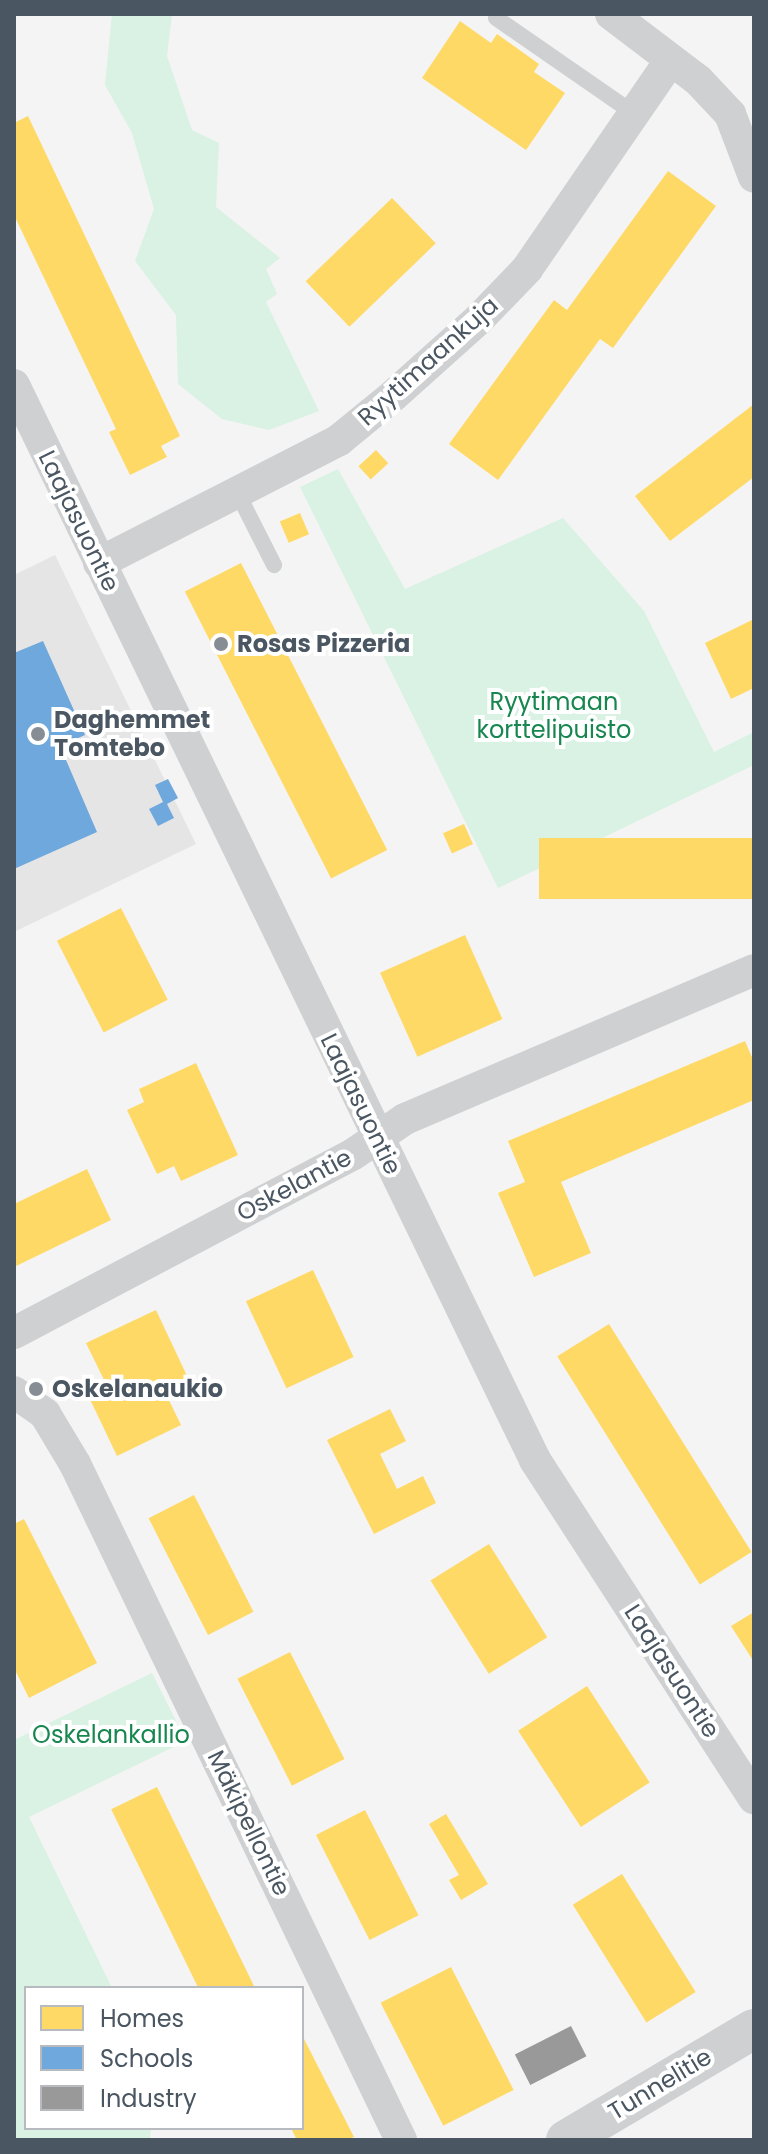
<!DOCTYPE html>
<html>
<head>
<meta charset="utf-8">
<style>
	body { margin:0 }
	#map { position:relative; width:768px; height:2154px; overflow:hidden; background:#f4f4f4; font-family:Poppins,sans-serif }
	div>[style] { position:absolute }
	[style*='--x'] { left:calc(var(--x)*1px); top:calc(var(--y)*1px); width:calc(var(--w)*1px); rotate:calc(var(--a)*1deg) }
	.education>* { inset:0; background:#e6e5e6 }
	.green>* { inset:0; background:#d9f2e3 }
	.homes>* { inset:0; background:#ffd966; transform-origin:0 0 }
	.schools>* { inset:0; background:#6fa8dc }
	.industry>* { inset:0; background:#999; transform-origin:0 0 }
	.service>* { height:16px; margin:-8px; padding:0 8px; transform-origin:8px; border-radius:8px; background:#ced0d2 }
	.minor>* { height:32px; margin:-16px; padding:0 16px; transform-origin:16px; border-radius:16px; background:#ced0d2 }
	.tertiary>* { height:40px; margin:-20px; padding:0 20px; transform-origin:20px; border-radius:20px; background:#ced0d2 }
	.dots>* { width:22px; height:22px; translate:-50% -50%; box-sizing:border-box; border:4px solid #fff; border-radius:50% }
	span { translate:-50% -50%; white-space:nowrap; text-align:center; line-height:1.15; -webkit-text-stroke:8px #fff; paint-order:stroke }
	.street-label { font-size:24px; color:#4a5661 }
	.poi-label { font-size:24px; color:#4a5661; font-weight:700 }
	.left { translate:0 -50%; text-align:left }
	.park-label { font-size:24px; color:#17864f }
	.frame { position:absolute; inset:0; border:16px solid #4a5661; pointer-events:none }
	.legend { position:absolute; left:24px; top:1986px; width:280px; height:144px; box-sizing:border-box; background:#fff; border:2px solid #b7bbc0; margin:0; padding:10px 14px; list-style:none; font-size:24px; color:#4a5661 }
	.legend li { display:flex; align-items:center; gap:16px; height:40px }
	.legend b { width:40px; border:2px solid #b7bbc0 }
</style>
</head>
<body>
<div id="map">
	<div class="education">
		<div style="clip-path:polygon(55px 555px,196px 844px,14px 932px,14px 575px)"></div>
	</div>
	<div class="green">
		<div style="clip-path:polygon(112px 14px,172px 14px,167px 56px,192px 130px,219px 143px,216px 207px,280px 258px,266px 269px,277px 294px,266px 302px,319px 411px,269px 430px,222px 419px,178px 384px,176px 315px,135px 261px,154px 209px,132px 133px,105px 85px)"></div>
		<div style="clip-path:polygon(338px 469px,405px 589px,563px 518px,644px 611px,714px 752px,754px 732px,754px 765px,498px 888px,300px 487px)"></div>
		<div style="clip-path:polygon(152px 1673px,186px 1741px,29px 1817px,112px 1988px,26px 1988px,26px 2128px,151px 2128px,150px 2140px,14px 2140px,14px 1740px)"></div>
	</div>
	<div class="homes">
		<div style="clip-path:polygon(460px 21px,491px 43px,497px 34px,539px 64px,534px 72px,565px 93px,526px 150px,422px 78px)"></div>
		<div style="clip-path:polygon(28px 116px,180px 436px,161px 446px,167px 457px,130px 475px,109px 432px,116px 429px,14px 215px,14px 123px)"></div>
		<div style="clip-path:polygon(668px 171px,716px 206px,613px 348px,600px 339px,498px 480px,449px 444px,554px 300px,567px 310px)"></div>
		<div style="left:392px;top:198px;width:63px;height:120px;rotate:46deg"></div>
		<div style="clip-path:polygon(754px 404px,754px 477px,670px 541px,635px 496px)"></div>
		<div style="left:376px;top:450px;width:18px;height:24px;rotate:47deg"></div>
		<div style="left:300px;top:513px;width:23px;height:22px;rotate:67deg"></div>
		<div style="left:241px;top:563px;width:322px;height:63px;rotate:63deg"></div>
		<div style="clip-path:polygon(754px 619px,754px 688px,731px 699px,705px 643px)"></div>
		<div style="left:464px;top:824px;width:22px;height:23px;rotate:66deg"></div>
		<div style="left:754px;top:838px;width:61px;height:215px;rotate:90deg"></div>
		<div style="left:121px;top:908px;width:103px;height:72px;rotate:63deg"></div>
		<div style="left:465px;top:935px;width:92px;height:93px;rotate:66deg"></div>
		<div style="clip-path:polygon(745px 1041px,754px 1062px,754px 1100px,561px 1182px,591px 1253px,534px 1277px,498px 1193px,525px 1182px,508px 1141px)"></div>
		<div style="clip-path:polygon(196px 1063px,238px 1155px,181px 1181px,174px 1166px,157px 1174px,127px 1110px,144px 1102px,139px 1089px)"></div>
		<div style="clip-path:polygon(87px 1169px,111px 1220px,14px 1267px,14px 1204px)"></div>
		<div style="left:313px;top:1270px;width:96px;height:74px;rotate:65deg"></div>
		<div style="clip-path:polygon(156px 1310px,188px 1378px,164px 1390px,181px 1425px,117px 1456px,87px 1393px,106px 1384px,86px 1343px)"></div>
		<div style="left:609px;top:1324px;width:269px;height:61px;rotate:58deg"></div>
		<div style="clip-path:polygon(390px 1409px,406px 1441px,380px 1454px,397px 1489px,423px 1476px,436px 1503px,374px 1534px,327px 1440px)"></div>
		<div style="left:194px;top:1495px;width:131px;height:51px;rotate:63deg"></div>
		<div style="clip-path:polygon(24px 1519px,97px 1663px,29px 1698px,14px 1668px,14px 1524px)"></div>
		<div style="left:489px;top:1544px;width:110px;height:69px;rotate:58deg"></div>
		<div style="clip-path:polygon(754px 1612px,754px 1662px,731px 1626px)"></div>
		<div style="left:290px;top:1652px;width:120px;height:59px;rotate:63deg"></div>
		<div style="left:587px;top:1686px;width:115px;height:82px;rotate:57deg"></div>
		<div style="left:157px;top:1787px;width:223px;height:51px;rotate:64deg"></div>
		<div style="left:365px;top:1810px;width:118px;height:55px;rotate:63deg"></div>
		<div style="clip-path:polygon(446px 1814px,488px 1884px,461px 1900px,449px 1880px,459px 1875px,429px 1824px)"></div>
		<div style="left:622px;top:1874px;width:139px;height:58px;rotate:58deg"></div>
		<div style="left:451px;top:1967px;width:138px;height:79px;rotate:63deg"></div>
		<div style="clip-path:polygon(302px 2035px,354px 2137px,347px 2140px,297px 2140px,291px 2128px,302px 2128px)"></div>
	</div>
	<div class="schools">
		<div style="clip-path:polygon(43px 641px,85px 735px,60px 746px,97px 832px,14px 869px,14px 653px)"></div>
		<div style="clip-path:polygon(168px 779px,178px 798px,167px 804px,174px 818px,158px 826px,149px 809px,163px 802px,155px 785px)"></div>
	</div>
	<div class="industry">
		<div style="left:571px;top:2026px;width:34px;height:63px;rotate:63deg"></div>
	</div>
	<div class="service">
		<div style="--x:496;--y:18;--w:165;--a:34.7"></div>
		<div style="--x:237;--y:492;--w:82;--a:63.1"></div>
	</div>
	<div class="minor">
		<div style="--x:611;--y:14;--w:109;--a:37.2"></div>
		<div style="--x:698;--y:80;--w:47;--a:46.7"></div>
		<div style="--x:730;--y:114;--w:67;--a:69.1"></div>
		<div style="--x:14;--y:385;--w:1195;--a:64.14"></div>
		<div style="--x:535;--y:1460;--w:403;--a:57.1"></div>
		<div style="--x:99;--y:563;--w:270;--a:-27.1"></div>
		<div style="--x:339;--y:440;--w:71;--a:-39.3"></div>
		<div style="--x:394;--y:395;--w:113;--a:-41.8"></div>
		<div style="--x:478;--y:320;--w:71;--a:-46.1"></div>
		<div style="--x:527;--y:269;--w:252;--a:-55.5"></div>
		<div style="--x:14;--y:1333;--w:382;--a:-27.8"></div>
		<div style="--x:352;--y:1155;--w:64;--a:-34.2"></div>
		<div style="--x:405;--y:1119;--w:379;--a:-23.1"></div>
		<div style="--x:14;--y:1392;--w:38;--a:35"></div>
		<div style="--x:45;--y:1414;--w:58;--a:59"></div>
		<div style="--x:75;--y:1464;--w:751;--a:64.25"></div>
	</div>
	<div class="tertiary">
		<div style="--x:566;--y:2140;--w:218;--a:-30.6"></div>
	</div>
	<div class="dots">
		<div style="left:221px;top:644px;background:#868d94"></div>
		<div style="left:38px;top:734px;background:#868d94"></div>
		<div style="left:36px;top:1389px;background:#868d94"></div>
	</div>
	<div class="street-label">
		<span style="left:428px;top:361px;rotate:-42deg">Ryytimaankuja</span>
		<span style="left:79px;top:521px;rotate:64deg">Laajasuontie</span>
		<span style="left:361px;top:1104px;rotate:64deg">Laajasuontie</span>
		<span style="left:294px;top:1185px;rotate:-28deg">Oskelantie</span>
		<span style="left:672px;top:1671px;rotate:57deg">Laajasuontie</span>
		<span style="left:249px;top:1823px;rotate:64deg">Mäkipellontie</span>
		<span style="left:660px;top:2084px;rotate:-31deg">Tunnelitie</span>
	</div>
	<div class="poi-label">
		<span class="left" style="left:237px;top:644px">Rosas Pizzeria</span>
		<span class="left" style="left:54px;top:734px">Daghemmet<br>Tomtebo</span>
		<span class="left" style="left:52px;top:1389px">Oskelanaukio</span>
	</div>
	<div class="park-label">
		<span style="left:554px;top:716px">Ryytimaan<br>korttelipuisto</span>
		<span style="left:111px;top:1735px">Oskelankallio</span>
	</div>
	<div class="frame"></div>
	<ul class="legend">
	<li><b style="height:22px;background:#ffd966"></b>Homes</li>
	<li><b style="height:22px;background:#6fa8dc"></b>Schools</li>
	<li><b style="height:22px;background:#999"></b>Industry</li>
	</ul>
</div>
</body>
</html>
